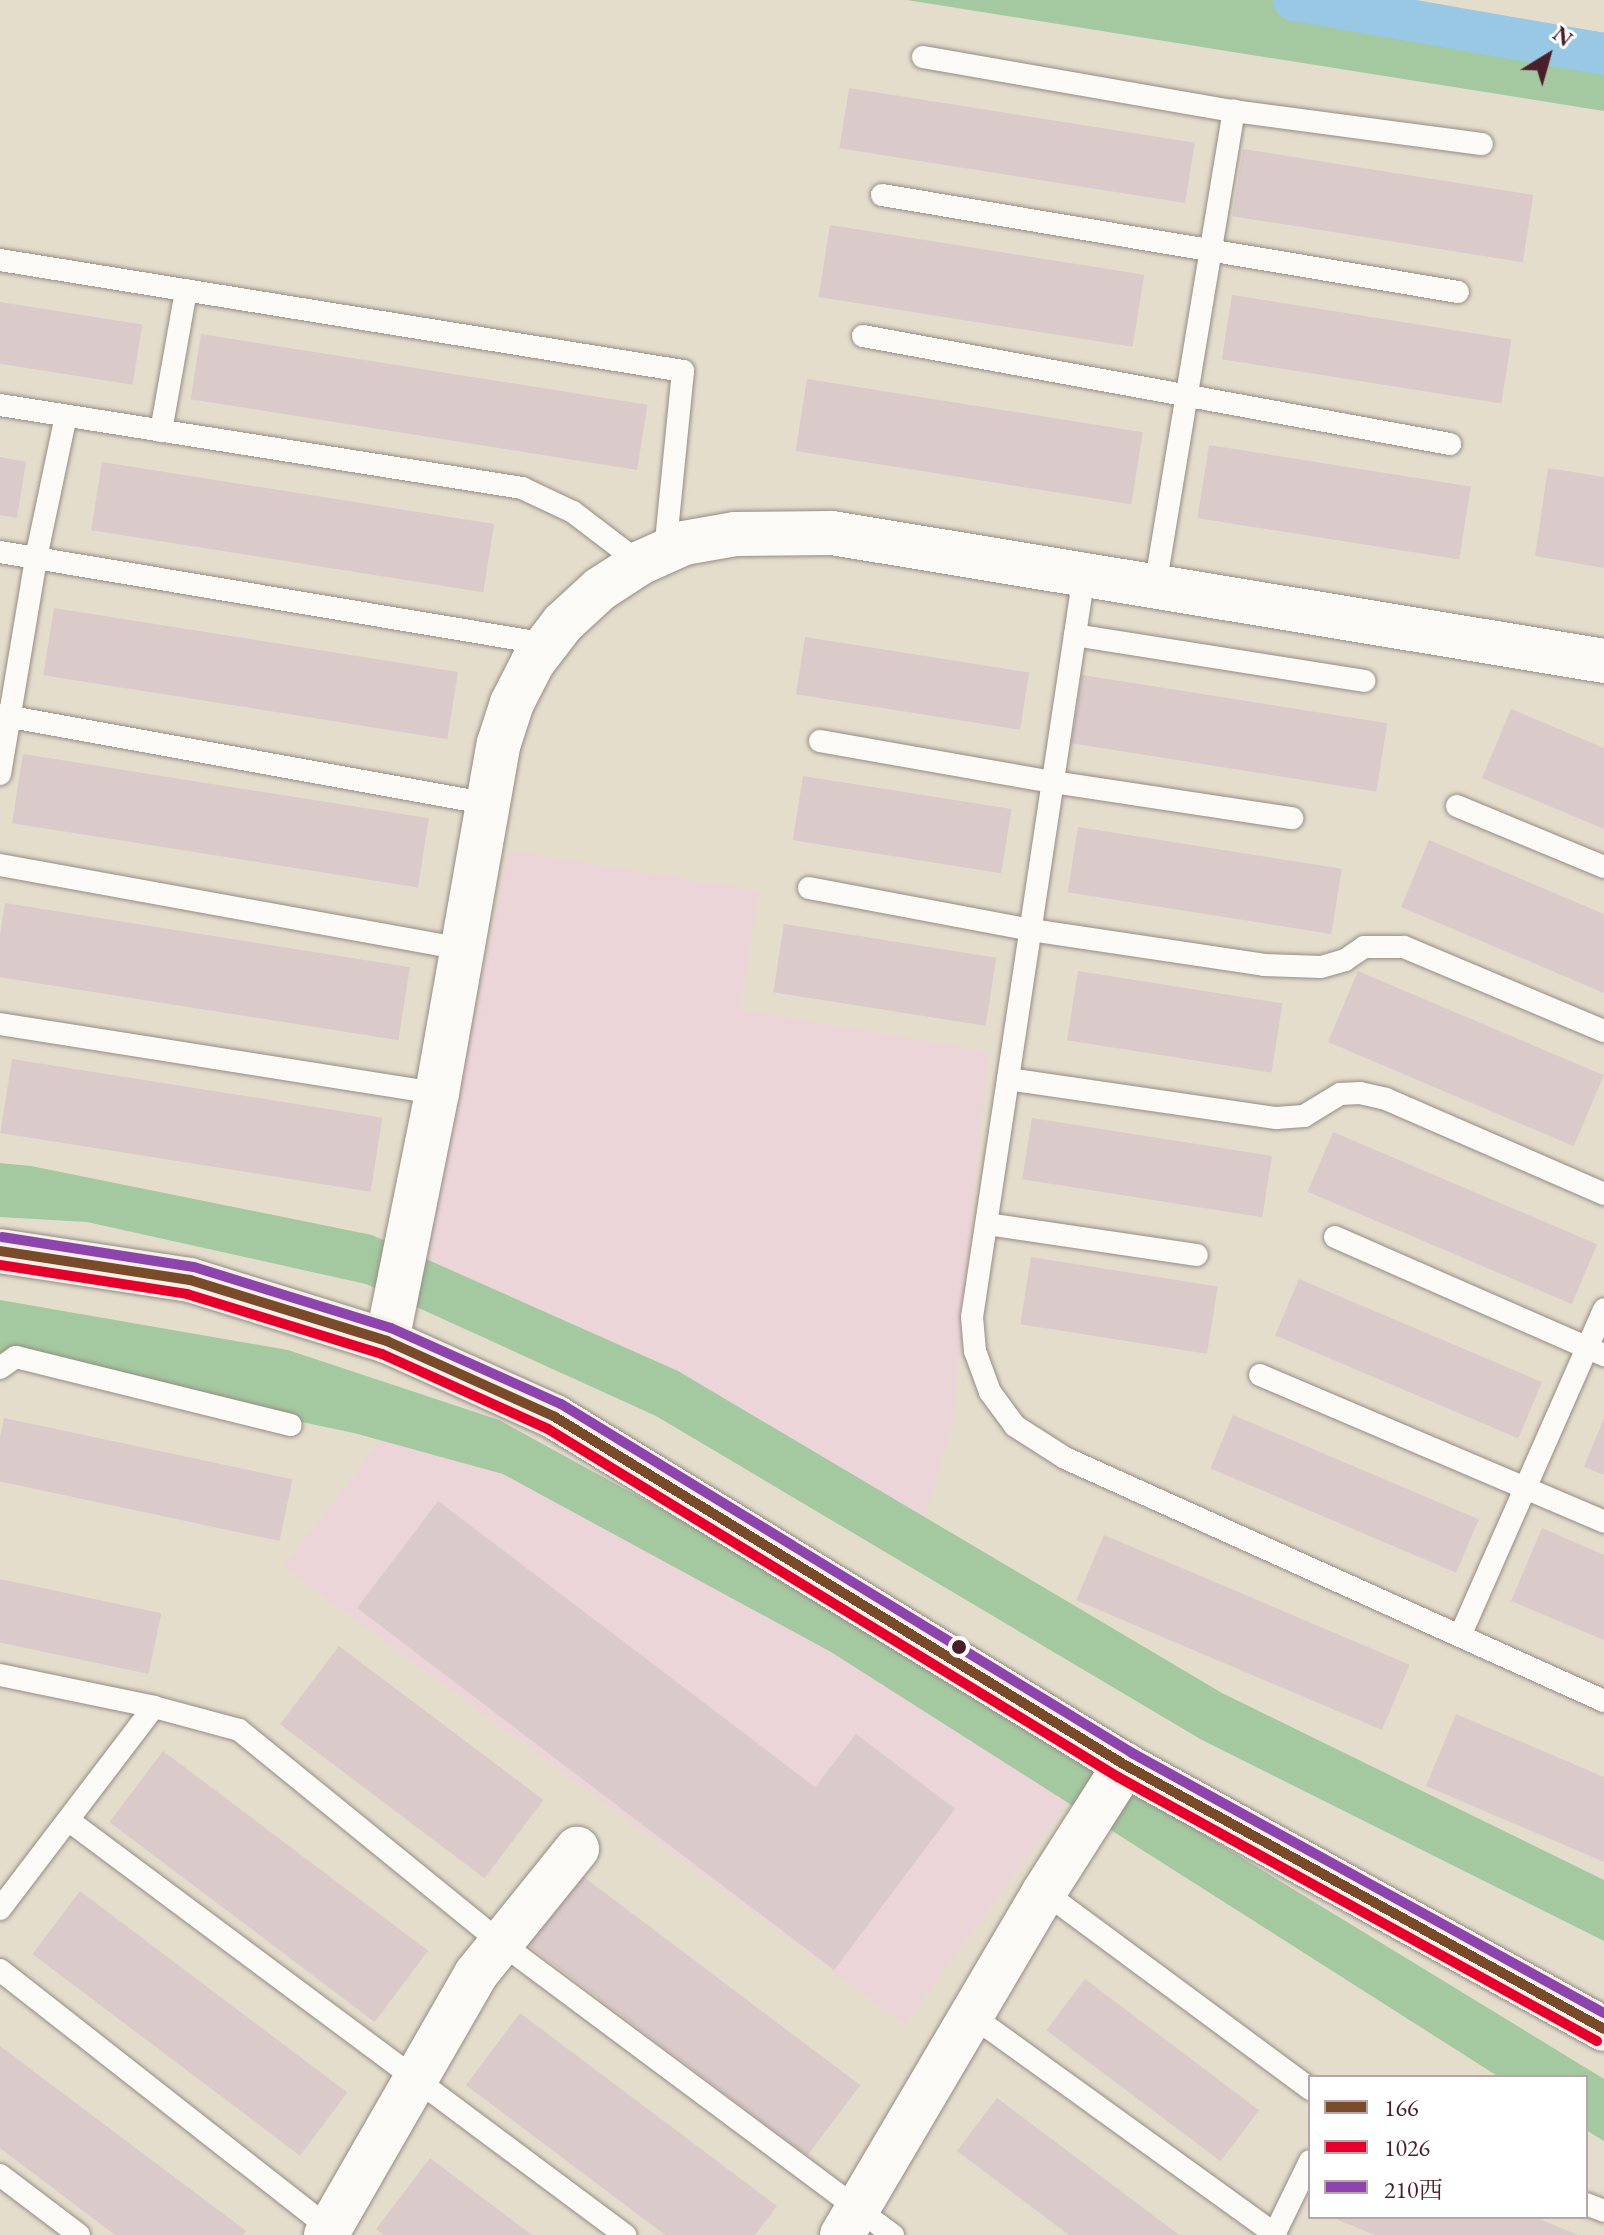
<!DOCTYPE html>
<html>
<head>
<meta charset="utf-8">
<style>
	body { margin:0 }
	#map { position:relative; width:1604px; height:2235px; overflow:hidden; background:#e4ddcc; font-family:"EB Garamond","Noto Serif SC",serif }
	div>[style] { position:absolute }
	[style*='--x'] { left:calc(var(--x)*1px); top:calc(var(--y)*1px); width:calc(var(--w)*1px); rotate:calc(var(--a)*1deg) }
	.built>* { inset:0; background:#ecd5d8 }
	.forest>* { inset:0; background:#a4c8a0 }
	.canal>* { height:42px; margin:-21px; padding:0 21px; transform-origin:21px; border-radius:21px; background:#98c8e4 }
	.building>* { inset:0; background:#dacaca; transform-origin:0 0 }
	.roads { filter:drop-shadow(0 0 2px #968c85) drop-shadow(0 0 2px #968c85) }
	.service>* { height:22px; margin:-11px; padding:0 11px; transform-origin:11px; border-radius:11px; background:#fbfaf7 }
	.minor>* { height:44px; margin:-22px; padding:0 22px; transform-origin:22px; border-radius:22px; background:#fbfaf7 }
	.secondary>* { height:44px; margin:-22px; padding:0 22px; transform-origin:22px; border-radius:22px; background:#f2f0e8 }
	.bus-1>* { height:10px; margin:-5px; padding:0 5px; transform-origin:5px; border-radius:5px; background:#7a4b2a }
	.bus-2>* { height:10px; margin:-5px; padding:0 5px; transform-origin:5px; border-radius:5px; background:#e4002b }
	.bus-3>* { height:10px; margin:-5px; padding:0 5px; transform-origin:5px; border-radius:5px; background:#8e44ad }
	.dots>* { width:22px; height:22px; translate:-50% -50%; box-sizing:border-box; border:4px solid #fff; border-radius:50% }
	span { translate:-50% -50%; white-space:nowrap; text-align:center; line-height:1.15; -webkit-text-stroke:6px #fff; paint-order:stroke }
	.legend { position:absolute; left:1308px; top:2075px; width:280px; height:144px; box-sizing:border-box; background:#fff; border:2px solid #b7a5aa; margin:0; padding:10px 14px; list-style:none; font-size:24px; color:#4a1f2b }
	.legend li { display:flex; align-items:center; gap:16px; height:40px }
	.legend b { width:40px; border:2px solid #b7a5aa }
	.north { position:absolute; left:1508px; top:16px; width:80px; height:80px; -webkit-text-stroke:6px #fff; paint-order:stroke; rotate:37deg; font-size:22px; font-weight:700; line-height:32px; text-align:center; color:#4a1f2b }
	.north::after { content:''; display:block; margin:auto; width:28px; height:36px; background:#4a1f2b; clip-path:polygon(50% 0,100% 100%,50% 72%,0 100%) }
</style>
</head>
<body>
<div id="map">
	<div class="built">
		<div style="clip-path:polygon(509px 850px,759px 891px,740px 1009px,988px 1052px,952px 1423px,917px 1547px,421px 1275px)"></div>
		<div style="clip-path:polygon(398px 1419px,578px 1494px,1078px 1788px,905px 2024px,283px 1566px)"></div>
	</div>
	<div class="forest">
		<div style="clip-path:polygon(907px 0,1400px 0,1604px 33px,1604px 111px)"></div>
		<div style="clip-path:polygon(0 1163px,31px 1166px,372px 1235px,678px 1371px,1222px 1693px,1604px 1880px,1604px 1941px,1202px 1740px,656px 1416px,366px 1284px,87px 1222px,0 1217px)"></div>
		<div style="clip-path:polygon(0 1300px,288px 1350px,499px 1420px,758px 1562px,1604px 2079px,1604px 2141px,1586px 2130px,1586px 2077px,1499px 2077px,831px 1652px,503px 1474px,354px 1433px,0 1359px)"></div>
	</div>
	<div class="canal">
		<div style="--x:1294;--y:0;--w:315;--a:9.9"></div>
	</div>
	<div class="building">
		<div style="left:849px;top:88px;width:350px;height:61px;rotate:9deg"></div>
		<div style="left:1243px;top:149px;width:294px;height:68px;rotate:9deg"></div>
		<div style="left:830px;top:225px;width:318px;height:73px;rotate:9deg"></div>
		<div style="left:1232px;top:295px;width:283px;height:65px;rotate:9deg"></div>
		<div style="left:0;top:302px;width:144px;height:61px;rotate:9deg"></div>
		<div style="left:201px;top:334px;width:452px;height:66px;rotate:9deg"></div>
		<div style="left:807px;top:379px;width:340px;height:73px;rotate:9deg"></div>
		<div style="left:1209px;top:445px;width:265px;height:74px;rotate:9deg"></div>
		<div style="clip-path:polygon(0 457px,26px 462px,17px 518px,0 515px)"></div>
		<div style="left:102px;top:462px;width:397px;height:69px;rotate:9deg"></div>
		<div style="clip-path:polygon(1548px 468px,1604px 477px,1604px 568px,1535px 556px)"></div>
		<div style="left:54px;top:608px;width:409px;height:68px;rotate:9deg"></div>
		<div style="left:805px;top:637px;width:227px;height:58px;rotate:9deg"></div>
		<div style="left:1082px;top:675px;width:309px;height:69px;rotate:9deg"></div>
		<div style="clip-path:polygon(1511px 709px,1604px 748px,1604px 829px,1482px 778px)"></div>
		<div style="left:23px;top:754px;width:411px;height:70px;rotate:9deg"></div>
		<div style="left:803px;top:776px;width:211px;height:65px;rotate:9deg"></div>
		<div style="left:1078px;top:827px;width:267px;height:66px;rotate:9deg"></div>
		<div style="clip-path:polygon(1429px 840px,1604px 914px,1604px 993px,1401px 907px)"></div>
		<div style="left:5px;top:903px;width:410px;height:74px;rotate:9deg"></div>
		<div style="left:784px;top:924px;width:215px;height:69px;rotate:9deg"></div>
		<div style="left:1078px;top:971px;width:207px;height:70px;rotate:9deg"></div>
		<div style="left:1358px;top:971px;width:267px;height:77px;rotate:23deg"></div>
		<div style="left:12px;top:1059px;width:375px;height:75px;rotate:9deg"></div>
		<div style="left:1032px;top:1118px;width:243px;height:62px;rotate:9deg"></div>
		<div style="left:1333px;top:1132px;width:287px;height:65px;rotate:23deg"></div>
		<div style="left:1031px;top:1257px;width:189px;height:68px;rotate:9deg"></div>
		<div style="left:1299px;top:1279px;width:264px;height:61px;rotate:23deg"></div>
		<div style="left:1233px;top:1415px;width:267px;height:58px;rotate:23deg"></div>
		<div style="left:4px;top:1418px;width:295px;height:63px;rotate:12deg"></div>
		<div style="clip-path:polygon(1604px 1418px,1604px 1475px,1584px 1467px)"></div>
		<div style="clip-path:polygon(438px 1501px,815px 1787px,856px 1734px,955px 1809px,834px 1970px,357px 1608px)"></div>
		<div style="clip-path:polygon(1542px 1528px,1604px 1555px,1604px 1640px,1511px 1601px)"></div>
		<div style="left:1104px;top:1535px;width:332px;height:71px;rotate:23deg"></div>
		<div style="left:0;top:1579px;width:165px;height:62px;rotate:12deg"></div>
		<div style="left:339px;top:1646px;width:256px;height:98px;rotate:37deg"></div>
		<div style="clip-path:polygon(1456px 1714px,1604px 1777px,1604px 1862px,1426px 1786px)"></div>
		<div style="left:163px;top:1751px;width:332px;height:89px;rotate:37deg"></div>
		<div style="left:580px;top:1874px;width:351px;height:88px;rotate:37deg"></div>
		<div style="left:80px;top:1891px;width:335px;height:79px;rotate:37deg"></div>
		<div style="left:1085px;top:1979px;width:218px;height:64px;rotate:37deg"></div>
		<div style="clip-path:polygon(520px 2013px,777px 2206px,755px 2235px,665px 2235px,466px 2085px)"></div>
		<div style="clip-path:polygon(0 2046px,246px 2231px,243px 2235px,115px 2235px,0 2148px)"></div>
		<div style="clip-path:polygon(997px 2098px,1179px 2235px,1069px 2235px,957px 2151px)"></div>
		<div style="clip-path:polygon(430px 2158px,532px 2235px,384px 2235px,376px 2229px)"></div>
		<div style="clip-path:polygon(1331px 2217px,1534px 2217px,1578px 2235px,1375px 2235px)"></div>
	</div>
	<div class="roads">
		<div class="service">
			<div style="--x:923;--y:57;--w:316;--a:9.9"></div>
			<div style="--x:1234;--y:111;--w:250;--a:7.6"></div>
			<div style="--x:882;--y:195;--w:584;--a:9.56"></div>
			<div style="--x:0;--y:260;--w:692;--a:9.23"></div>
			<div style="--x:683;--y:371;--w:182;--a:95.7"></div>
			<div style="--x:863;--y:336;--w:597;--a:10.43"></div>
			<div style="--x:0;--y:405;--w:529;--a:9.03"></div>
			<div style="--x:522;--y:488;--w:56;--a:25.2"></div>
			<div style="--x:573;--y:512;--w:84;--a:37.3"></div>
			<div style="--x:161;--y:431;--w:143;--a:-79.9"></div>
			<div style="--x:0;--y:552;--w:555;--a:9.55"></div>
			<div style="--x:1084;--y:575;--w:750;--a:98.58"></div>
			<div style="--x:972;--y:1317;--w:34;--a:85"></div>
			<div style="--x:975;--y:1351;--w:44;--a:69.9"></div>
			<div style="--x:990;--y:1392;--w:42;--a:53.7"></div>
			<div style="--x:1015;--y:1426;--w:59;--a:32.6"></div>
			<div style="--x:1065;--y:1458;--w:591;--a:24.27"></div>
			<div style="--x:1155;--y:587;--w:483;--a:-80.6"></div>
			<div style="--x:1075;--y:635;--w:293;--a:9"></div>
			<div style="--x:0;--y:715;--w:496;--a:10.3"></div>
			<div style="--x:820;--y:741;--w:237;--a:10"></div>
			<div style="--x:1053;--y:782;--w:242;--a:8.6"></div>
			<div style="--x:0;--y:774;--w:219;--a:-80.5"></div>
			<div style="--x:36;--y:558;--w:145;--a:-78.1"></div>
			<div style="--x:1457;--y:806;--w:159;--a:22.5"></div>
			<div style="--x:0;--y:865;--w:471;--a:10.3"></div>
			<div style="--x:809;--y:888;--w:226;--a:10.7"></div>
			<div style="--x:1031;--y:930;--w:236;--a:8.5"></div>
			<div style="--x:1264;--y:965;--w:57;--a:2"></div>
			<div style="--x:1321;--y:967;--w:25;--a:-16"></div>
			<div style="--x:1345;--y:960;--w:23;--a:-34"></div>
			<div style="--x:1364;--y:947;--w:40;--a:0"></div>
			<div style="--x:1404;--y:947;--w:217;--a:22.8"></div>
			<div style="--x:0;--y:1024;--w:442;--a:9"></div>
			<div style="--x:1008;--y:1079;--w:271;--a:8.3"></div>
			<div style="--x:1276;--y:1118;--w:28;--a:-4"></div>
			<div style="--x:1304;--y:1116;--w:42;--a:-31.4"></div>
			<div style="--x:1340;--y:1094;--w:20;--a:-3"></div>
			<div style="--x:1360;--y:1093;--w:27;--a:13"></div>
			<div style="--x:1386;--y:1099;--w:238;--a:23.5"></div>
			<div style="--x:987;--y:1224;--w:212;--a:8.4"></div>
			<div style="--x:1335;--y:1237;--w:294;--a:23.7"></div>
			<div style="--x:0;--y:1368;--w:19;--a:-35"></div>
			<div style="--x:16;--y:1357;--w:283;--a:13.9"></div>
			<div style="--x:1260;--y:1375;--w:374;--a:23.1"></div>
			<div style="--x:1460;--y:1636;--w:357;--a:-66.2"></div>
			<div style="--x:0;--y:1675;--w:157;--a:11.7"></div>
			<div style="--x:154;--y:1707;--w:88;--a:15.1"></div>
			<div style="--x:239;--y:1730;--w:338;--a:39.1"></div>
			<div style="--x:501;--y:1943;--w:489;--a:36.7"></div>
			<div style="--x:68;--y:1820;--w:695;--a:36.69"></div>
			<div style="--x:1044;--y:1892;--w:331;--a:36.5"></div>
			<div style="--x:0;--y:1909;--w:254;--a:-52.7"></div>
			<div style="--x:0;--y:1970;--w:427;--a:38.1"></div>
			<div style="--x:971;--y:2015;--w:376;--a:35.8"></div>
			<div style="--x:0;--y:2175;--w:99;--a:37.2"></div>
			<div style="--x:1586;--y:2204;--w:19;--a:21"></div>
			<div style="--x:1274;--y:2235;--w:82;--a:-64.1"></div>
		</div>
		<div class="minor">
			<div style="--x:387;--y:1341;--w:253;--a:-78.6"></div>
			<div style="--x:437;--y:1093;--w:355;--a:-80"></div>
			<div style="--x:499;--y:743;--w:42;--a:-72"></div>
			<div style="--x:512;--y:703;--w:46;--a:-62.9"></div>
			<div style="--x:533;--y:662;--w:49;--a:-52.4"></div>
			<div style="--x:563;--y:623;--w:50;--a:-42.6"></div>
			<div style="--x:600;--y:589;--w:48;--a:-33"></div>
			<div style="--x:640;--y:563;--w:48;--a:-24.4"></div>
			<div style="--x:684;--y:543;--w:52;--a:-10"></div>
			<div style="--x:735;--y:534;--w:97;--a:-0.6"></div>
			<div style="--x:832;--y:533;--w:783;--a:9.41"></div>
			<div style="--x:326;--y:2235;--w:301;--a:-60.1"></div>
			<div style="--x:476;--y:1974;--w:161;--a:-51.1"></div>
			<div style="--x:842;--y:2235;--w:398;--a:-59.5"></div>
			<div style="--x:1044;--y:1892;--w:151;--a:-57.5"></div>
		</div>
		<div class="secondary">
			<div style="--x:0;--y:1251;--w:192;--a:8.7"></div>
			<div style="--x:190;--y:1280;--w:206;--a:17.2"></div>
			<div style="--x:387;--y:1341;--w:184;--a:24.3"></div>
			<div style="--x:555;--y:1417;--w:668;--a:31.41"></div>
			<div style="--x:1125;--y:1765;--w:547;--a:28.86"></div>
		</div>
	</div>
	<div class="bus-1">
		<div style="--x:0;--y:1251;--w:192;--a:8.7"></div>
		<div style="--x:190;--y:1280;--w:206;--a:17.2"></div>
		<div style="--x:387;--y:1341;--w:184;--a:24.3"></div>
		<div style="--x:555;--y:1417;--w:668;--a:31.41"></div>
		<div style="--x:1125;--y:1765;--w:547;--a:28.86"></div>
	</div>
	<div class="bus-2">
		<div style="--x:0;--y:1265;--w:189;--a:8.8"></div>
		<div style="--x:187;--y:1294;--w:204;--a:17.1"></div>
		<div style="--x:382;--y:1354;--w:182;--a:24.3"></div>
		<div style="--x:548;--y:1429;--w:668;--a:31.41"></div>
		<div style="--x:1118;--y:1777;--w:547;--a:28.86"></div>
	</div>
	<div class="bus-3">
		<div style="--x:2;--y:1237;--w:194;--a:8.9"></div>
		<div style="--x:194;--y:1267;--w:206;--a:17.2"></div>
		<div style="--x:391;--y:1328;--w:186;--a:24.1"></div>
		<div style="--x:561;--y:1404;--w:669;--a:31.43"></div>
		<div style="--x:1132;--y:1753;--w:539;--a:28.85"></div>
	</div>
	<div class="dots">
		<div style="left:959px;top:1647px;background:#4a1f2b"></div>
	</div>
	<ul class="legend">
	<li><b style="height:10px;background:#7a4b2a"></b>166</li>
	<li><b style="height:10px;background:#e4002b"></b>1026</li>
	<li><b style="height:10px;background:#8e44ad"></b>210西</li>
	</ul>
	<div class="north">N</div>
</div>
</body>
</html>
